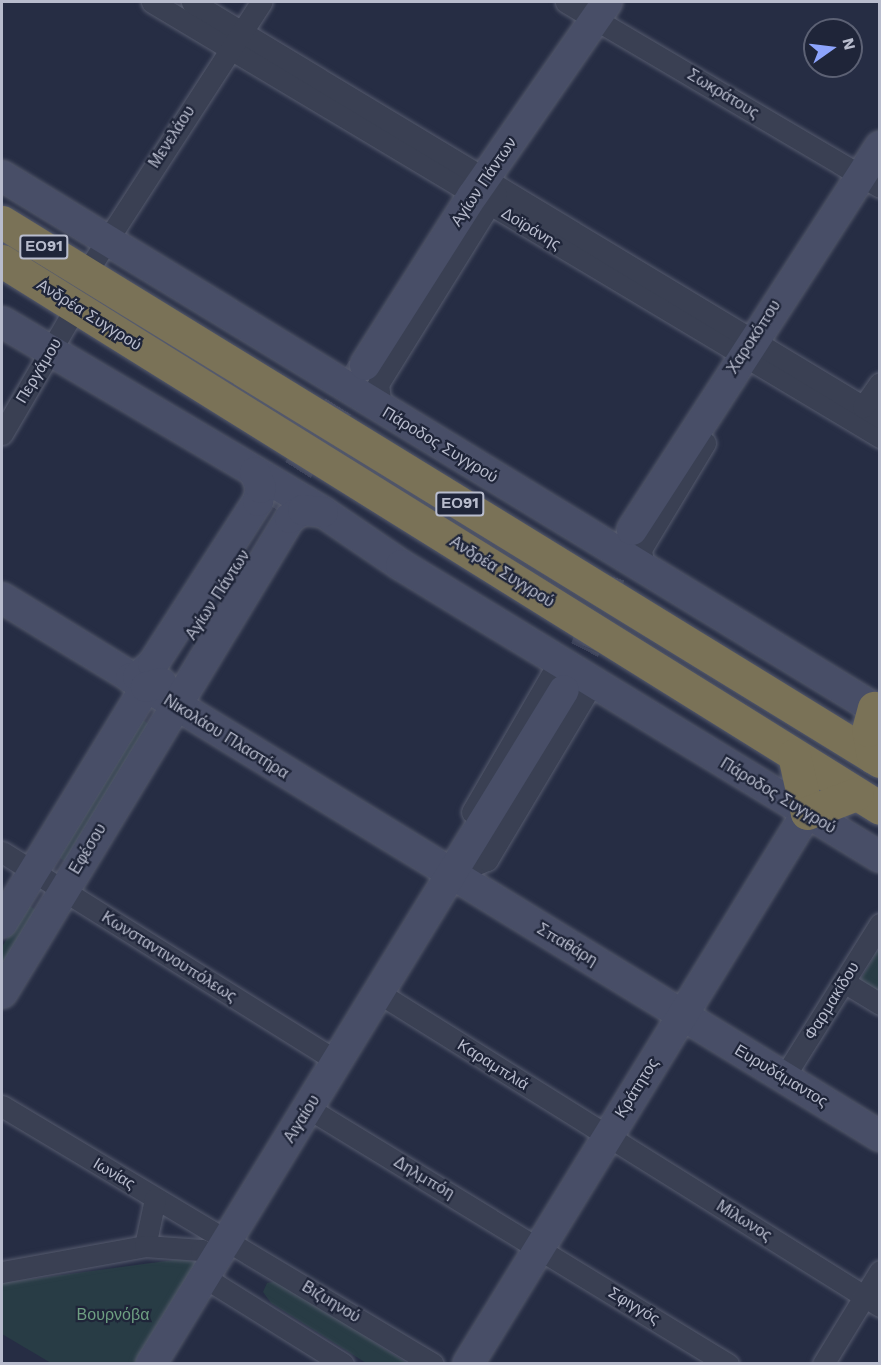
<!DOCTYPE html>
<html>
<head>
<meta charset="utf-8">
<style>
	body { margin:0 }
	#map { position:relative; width:881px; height:1365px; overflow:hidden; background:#262d44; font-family:"Work Sans",sans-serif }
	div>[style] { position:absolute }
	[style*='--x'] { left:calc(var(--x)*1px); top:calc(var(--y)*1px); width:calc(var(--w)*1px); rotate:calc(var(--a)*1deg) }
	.green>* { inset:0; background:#283c45 }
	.secondary-tunnel>* { height:30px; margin-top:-15px; transform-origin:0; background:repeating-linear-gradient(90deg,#3c4259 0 30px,transparent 0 45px) }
	.roads { filter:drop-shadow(0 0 2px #565b6e) drop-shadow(0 0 2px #565b6e) }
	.street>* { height:21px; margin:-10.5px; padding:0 10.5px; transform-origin:10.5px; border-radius:10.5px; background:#3a4053 }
	.secondary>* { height:30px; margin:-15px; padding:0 15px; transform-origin:15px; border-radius:15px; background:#484e67 }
	.highway>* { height:33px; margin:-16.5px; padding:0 16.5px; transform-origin:16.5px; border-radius:16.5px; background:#7a7257 }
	span { translate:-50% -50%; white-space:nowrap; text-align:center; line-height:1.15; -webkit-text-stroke:4.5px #1f2539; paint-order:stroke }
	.shield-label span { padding:2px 4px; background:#1f2539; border:2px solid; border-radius:4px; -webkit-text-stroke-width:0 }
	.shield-label { font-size:15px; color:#b8bccd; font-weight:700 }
	.street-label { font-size:16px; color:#b8bccd }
	.park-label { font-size:16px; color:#6e9f82 }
	.frame { position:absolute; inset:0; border:3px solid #b8bccd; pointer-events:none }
	.north { position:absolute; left:803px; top:18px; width:60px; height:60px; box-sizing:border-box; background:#1f2539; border:2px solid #5c6174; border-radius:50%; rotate:76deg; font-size:16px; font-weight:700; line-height:24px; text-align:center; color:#b8bccd }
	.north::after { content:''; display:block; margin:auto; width:21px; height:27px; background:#8da4fc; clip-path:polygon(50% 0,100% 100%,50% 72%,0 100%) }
</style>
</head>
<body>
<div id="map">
	<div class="green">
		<div style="clip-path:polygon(144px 721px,151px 726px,67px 862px,61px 859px,59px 853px,139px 722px)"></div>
		<div style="clip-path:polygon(30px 906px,37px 911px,2px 976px,2px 947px,25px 908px)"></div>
		<div style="clip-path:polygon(879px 948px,879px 999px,857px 985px)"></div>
		<div style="clip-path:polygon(181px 1259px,195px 1262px,198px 1273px,139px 1363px,51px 1363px,2px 1334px,2px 1283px)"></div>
		<div style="clip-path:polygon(278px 1281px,407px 1363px,366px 1363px,271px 1303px,263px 1292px,267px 1283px)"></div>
	</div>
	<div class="secondary-tunnel">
		<div style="--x:274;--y:508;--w:167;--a:-57.7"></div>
		<div style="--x:564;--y:690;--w:48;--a:-62.9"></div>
		<div style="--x:586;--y:647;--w:88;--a:-71.4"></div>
		<div style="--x:614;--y:564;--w:38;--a:-62"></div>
	</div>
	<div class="roads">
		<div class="street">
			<div style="--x:152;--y:2;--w:848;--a:30.86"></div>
			<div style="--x:192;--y:2;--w:803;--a:31.1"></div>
			<div style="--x:566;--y:2;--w:364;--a:30.5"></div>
			<div style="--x:86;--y:273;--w:323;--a:-57.1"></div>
			<div style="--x:863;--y:407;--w:29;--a:-55"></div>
			<div style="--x:381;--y:408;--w:24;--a:-97"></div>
			<div style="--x:378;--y:384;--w:224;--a:-58.2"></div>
			<div style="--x:2;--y:434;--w:147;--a:-59.8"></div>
			<div style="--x:644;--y:569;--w:20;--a:-99"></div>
			<div style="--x:641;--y:549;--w:124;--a:-58.9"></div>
			<div style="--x:472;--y:812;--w:173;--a:-59.9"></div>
			<div style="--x:2;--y:852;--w:395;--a:32"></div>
			<div style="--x:452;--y:874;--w:38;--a:-22"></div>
			<div style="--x:487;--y:860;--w:207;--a:-59.2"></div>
			<div style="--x:844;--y:982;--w:42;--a:31.4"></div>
			<div style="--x:379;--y:993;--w:591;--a:32"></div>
			<div style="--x:784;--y:1077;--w:181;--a:-57.9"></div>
			<div style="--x:2;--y:1106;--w:502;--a:30.91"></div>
			<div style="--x:308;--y:1108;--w:492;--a:31.4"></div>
			<div style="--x:145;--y:1246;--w:48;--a:-78"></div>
			<div style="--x:2;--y:1272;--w:145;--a:-10.3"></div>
			<div style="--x:145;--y:1246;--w:56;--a:4.1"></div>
			<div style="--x:201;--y:1250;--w:17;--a:28"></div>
			<div style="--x:204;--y:1277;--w:164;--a:32"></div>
			<div style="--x:823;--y:1364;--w:109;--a:-58.5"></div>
		</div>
		<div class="secondary">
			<div style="--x:2;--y:176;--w:1029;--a:31.4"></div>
			<div style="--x:2;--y:322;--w:373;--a:30.6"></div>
			<div style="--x:323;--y:512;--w:94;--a:34.2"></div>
			<div style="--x:401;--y:565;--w:561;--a:31.37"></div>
			<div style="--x:365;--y:365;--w:201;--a:-57.6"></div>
			<div style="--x:473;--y:195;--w:235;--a:-55.2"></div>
			<div style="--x:632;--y:530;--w:457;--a:-57.1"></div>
			<div style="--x:2;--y:598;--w:1030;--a:31.5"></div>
			<div style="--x:131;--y:678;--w:7;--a:-8"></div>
			<div style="--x:138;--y:677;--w:20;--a:-41"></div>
			<div style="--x:153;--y:664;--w:194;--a:-57.2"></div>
			<div style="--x:258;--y:501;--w:13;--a:-77"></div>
			<div style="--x:261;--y:488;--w:17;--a:-111"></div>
			<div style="--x:2;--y:923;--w:276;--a:-58.6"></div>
			<div style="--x:146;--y:687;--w:16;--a:-14"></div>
			<div style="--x:2;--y:993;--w:555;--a:-58.77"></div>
			<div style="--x:290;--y:518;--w:15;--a:-32"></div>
			<div style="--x:303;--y:510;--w:20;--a:6"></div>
			<div style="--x:151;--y:1364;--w:790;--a:-58.5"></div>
			<div style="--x:468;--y:1364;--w:647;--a:-58.4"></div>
		</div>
		<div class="highway">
			<div style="--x:2;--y:222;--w:1030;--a:31.55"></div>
			<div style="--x:2;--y:261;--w:1034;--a:31.92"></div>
			<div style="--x:794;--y:755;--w:59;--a:77.4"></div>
			<div style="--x:807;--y:813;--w:53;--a:-21.2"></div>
			<div style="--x:873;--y:757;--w:27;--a:-100"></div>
			<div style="--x:868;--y:730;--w:23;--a:-75"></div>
		</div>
	</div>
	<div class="shield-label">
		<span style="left:44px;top:247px">ΕΟ91</span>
		<span style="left:460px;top:504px">ΕΟ91</span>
	</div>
	<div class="street-label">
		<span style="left:723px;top:94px;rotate:31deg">Σωκράτους</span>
		<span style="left:172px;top:137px;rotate:-57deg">Μενελάου</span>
		<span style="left:484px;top:182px;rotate:-56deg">Αγίων Πάντων</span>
		<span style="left:531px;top:229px;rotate:31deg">Δοϊράνης</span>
		<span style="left:89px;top:315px;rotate:32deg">Ανδρέα Συγγρού</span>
		<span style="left:754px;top:337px;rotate:-57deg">Χαροκόπου</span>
		<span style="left:39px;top:371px;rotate:-59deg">Περγάμου</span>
		<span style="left:440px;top:445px;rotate:31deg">Πάροδος Συγγρού</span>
		<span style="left:502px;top:572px;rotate:32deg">Ανδρέα Συγγρού</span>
		<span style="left:218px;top:595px;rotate:-57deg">Αγίων Πάντων</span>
		<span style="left:226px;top:737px;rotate:32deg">Νικολάου Πλαστήρα</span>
		<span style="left:778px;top:796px;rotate:31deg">Πάροδος Συγγρού</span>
		<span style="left:88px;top:849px;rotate:-59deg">Εφέσου</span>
		<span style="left:567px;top:945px;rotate:31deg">Σπαθάρη</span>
		<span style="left:169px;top:957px;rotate:32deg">Κωνσταντινουπόλεως</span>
		<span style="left:832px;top:1001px;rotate:-58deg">Φαρμακίδου</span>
		<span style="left:493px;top:1065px;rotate:32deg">Καραμπλιά</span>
		<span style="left:781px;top:1076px;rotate:31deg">Ευρυδάμαντος</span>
		<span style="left:637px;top:1088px;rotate:-58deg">Κράτητος</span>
		<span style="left:302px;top:1119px;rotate:-58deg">Αιγαίου</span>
		<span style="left:114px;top:1174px;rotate:31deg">Ιωνίας</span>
		<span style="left:424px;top:1178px;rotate:31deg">Δηλμπόη</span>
		<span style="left:744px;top:1221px;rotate:32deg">Μίλωνος</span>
		<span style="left:331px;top:1302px;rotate:31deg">Βιζυηνού</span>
		<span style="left:634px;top:1306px;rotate:31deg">Σφιγγός</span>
	</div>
	<div class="park-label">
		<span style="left:113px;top:1315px">Βουρνόβα</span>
	</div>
	<div class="frame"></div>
	<div class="north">N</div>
</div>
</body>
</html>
